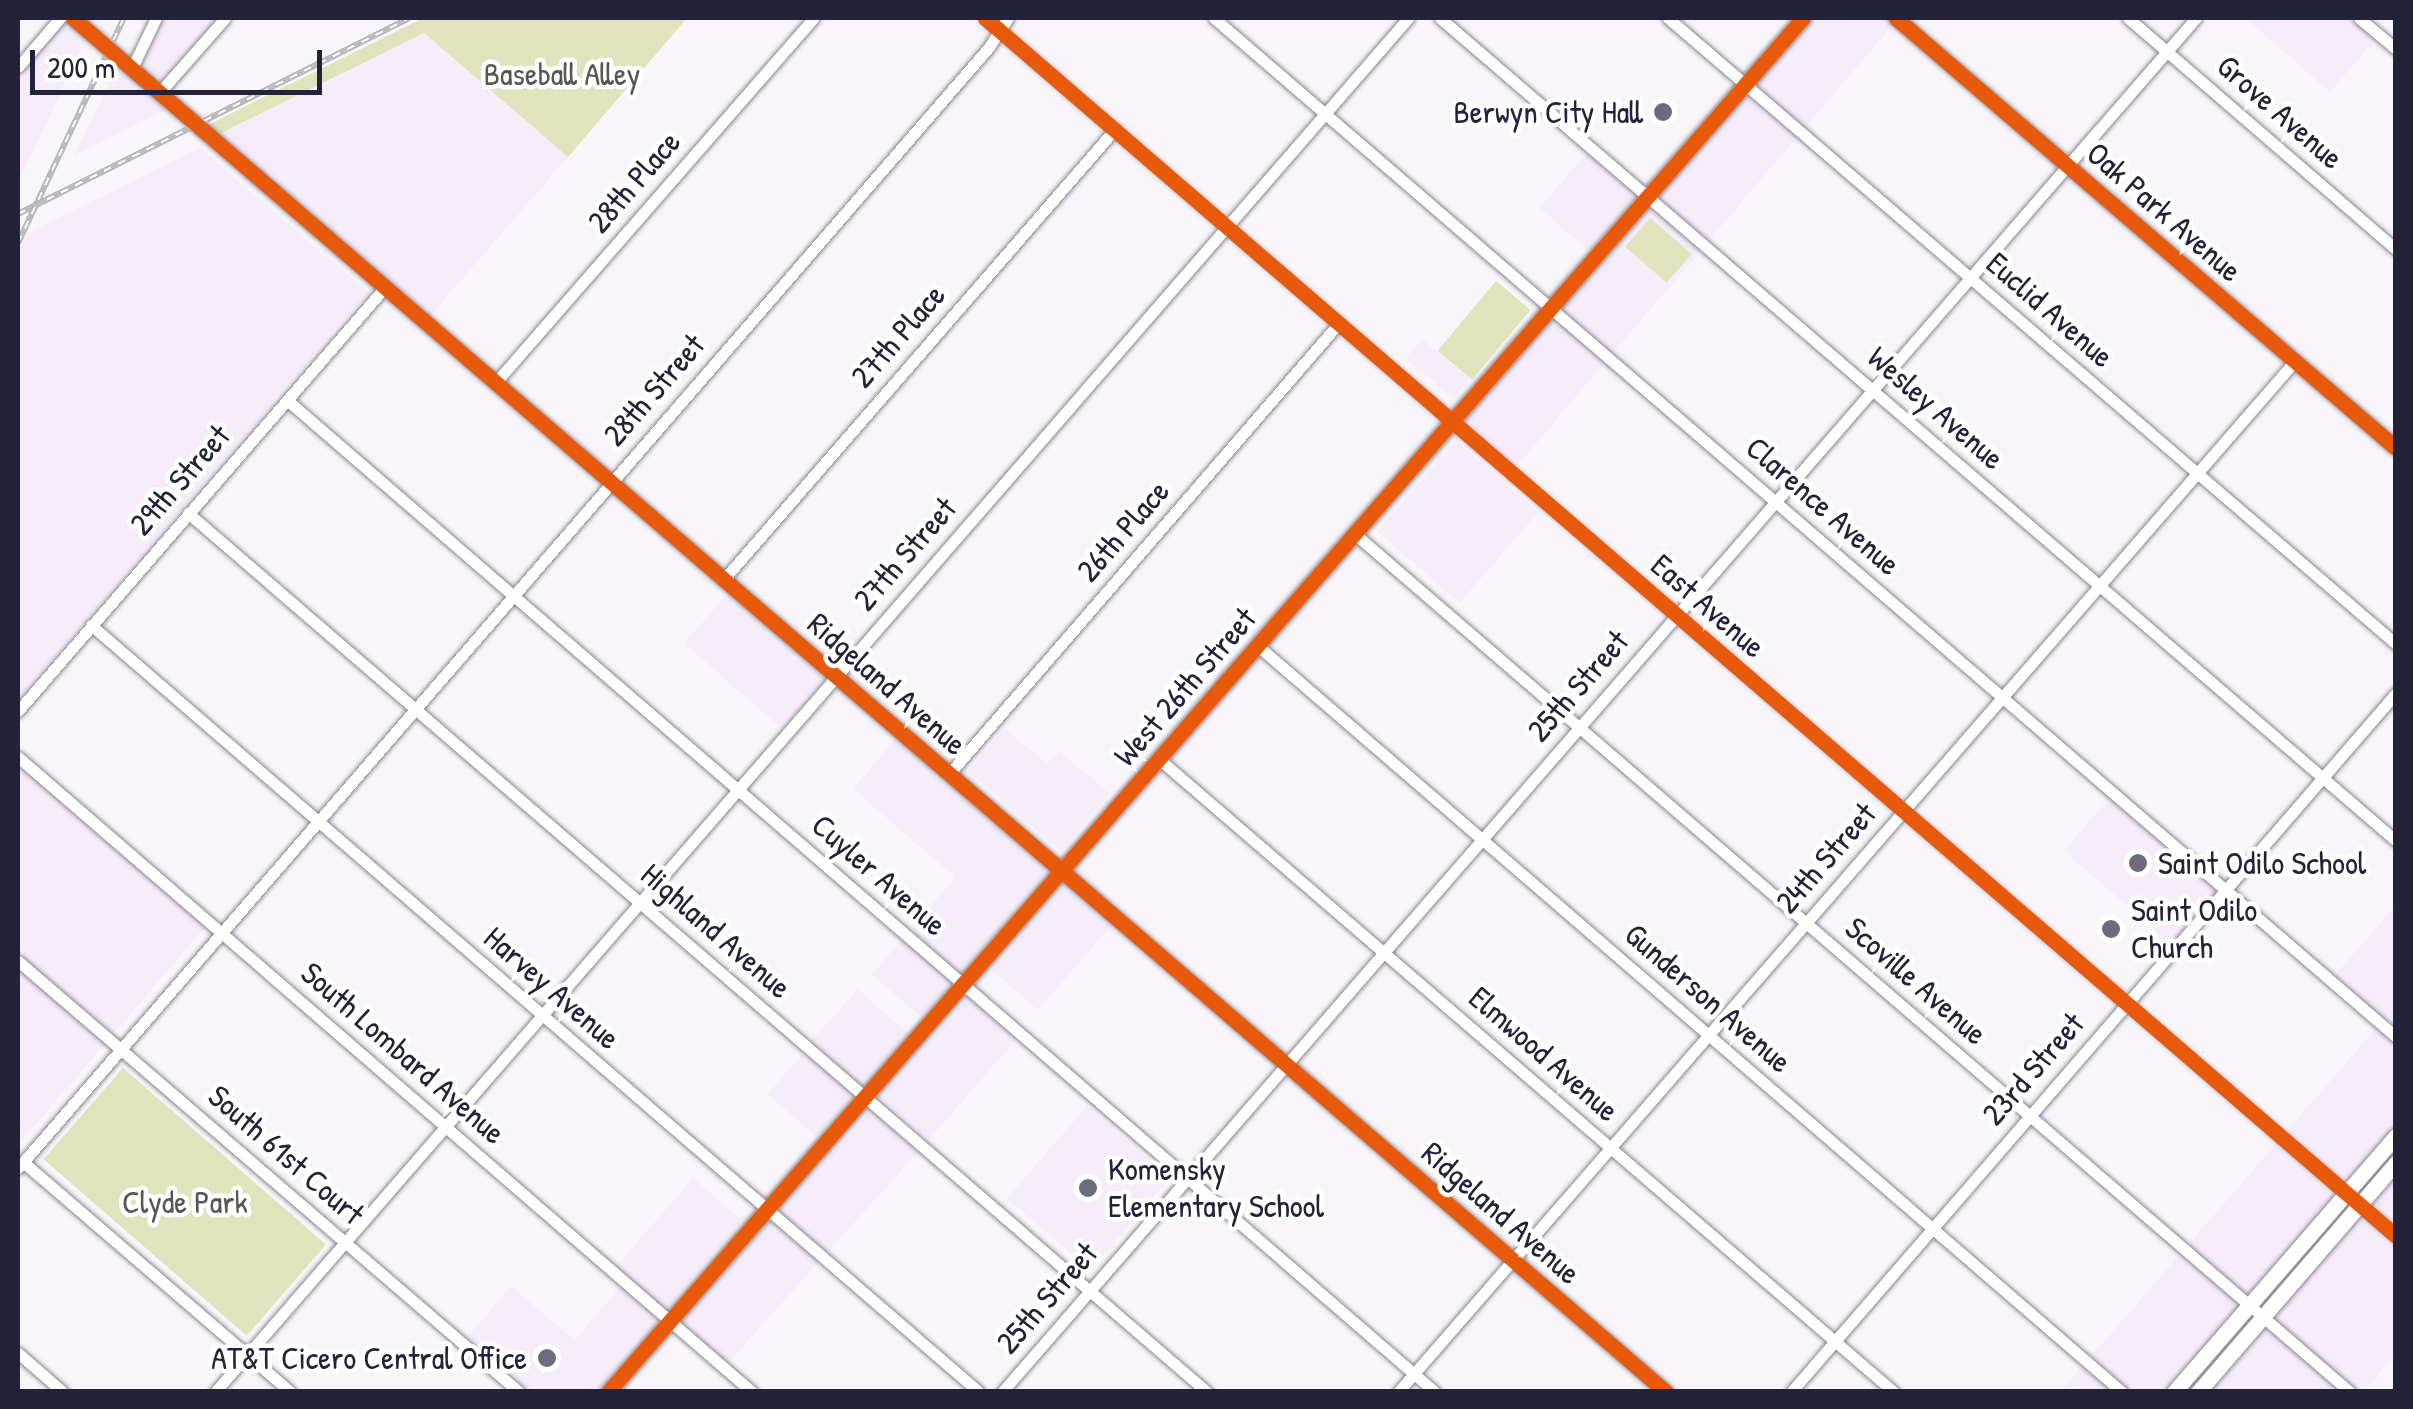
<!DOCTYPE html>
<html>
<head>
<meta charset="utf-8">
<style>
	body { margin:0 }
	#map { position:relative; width:2413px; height:1409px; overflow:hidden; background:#f9f6fb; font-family:"Patrick Hand",sans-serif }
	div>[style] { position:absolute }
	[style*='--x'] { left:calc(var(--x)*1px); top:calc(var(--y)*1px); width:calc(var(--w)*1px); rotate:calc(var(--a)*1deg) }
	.built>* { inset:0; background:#f6edfb; transform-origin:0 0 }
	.green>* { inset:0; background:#dfe4bc; transform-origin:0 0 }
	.roads { filter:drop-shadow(0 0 2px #87868d) drop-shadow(0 0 2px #87868d) }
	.minor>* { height:11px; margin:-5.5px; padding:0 5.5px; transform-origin:5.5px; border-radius:5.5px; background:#fefefe }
	.tertiary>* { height:14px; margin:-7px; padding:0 7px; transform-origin:7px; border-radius:7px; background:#fefefe }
	.secondary>* { height:15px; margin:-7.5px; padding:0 7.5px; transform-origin:7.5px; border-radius:7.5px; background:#fefefe }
	.rail>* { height:6px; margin-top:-3px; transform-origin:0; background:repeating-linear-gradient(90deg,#fff 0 8px,#b6b5ba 0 16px); box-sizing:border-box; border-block:2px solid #b6b5ba }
	.cycleway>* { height:15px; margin:-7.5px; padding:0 7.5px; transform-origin:7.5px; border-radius:7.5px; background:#e8590c }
	.dots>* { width:28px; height:28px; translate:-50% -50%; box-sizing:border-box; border:5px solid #fff; border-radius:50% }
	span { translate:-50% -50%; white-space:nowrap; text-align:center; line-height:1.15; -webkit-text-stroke:9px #fff; paint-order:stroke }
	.park-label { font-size:32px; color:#545852 }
	.poi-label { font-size:32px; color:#22223b }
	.right { translate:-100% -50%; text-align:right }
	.left { translate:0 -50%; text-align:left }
	.street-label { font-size:32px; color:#22223b }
	.frame { position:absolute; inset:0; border:20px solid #22223b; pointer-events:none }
	.scale { position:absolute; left:30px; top:50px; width:292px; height:45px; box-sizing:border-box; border:5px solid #22223b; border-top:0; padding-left:12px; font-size:30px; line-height:35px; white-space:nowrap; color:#22223b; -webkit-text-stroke:8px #fff; paint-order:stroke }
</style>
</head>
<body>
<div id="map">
	<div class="built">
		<div style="clip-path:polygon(64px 18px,88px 35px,18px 183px,18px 71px)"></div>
		<div style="clip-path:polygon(159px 18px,222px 18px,158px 93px,173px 106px,73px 156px,121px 61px,132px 71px)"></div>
		<div style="clip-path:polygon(1805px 18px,1897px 20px,1511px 473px,1453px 422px)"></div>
		<div style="clip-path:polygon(2245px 18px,2352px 18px,2376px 39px,2330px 92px)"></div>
		<div style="clip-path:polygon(424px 33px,568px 157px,431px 315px,219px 134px)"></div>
		<div style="clip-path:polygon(200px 148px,368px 292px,18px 699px,18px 238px)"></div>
		<div style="left:1588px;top:152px;width:65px;height:74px;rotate:41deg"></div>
		<div style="left:1422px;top:339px;width:62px;height:25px;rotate:40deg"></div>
		<div style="left:1456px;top:441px;width:109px;height:120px;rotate:41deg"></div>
		<div style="left:728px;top:593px;width:130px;height:67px;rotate:41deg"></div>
		<div style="clip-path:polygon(1005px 728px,1047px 764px,1059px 751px,1110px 794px,1061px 851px,968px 771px)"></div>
		<div style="clip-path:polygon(896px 738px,1048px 870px,960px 973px,911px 929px,955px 877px,853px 789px)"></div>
		<div style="clip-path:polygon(18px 760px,208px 924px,18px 1145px)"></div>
		<div style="left:2115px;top:792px;width:149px;height:78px;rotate:41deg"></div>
		<div style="left:1066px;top:885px;width:61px;height:113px;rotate:41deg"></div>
		<div style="clip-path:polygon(2395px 906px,2395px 1029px,2334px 976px)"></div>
		<div style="left:902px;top:939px;width:65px;height:47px;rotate:40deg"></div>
		<div style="left:858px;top:989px;width:66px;height:70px;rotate:42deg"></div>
		<div style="left:969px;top:996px;width:64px;height:135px;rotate:41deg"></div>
		<div style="clip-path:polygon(2379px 1025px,2395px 1039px,2395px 1127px,2167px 1391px,2060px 1392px)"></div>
		<div style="left:805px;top:1051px;width:65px;height:57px;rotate:41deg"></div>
		<div style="left:1087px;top:1106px;width:110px;height:122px;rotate:41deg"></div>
		<div style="left:871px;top:1110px;width:63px;height:284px;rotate:42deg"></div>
		<div style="clip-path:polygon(2395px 1166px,2395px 1355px,2364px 1391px,2200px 1392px)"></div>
		<div style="left:693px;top:1178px;width:65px;height:118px;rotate:41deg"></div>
		<div style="clip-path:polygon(511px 1286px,574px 1340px,620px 1288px,659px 1320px,596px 1391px,531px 1391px,467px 1337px)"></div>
	</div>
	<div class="green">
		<div style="clip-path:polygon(423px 18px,687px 18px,568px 157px,424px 33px,219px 134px,208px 125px)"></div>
		<div style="left:1650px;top:218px;width:55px;height:38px;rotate:41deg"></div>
		<div style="left:1496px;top:281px;width:45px;height:91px;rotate:40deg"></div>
		<div style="left:123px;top:1068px;width:269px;height:121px;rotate:41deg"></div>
	</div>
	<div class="roads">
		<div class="minor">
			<div style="--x:985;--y:18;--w:1864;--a:40.8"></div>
			<div style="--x:1214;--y:18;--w:1561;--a:40.76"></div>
			<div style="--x:1440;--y:18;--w:1261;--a:40.72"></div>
			<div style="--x:1668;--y:18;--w:960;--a:40.69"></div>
			<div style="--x:2128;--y:18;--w:354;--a:40.8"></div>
			<div style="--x:2359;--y:18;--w:48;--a:40"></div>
			<div style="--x:18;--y:67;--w:65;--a:-49.4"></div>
			<div style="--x:132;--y:68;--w:55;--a:-64.4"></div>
			<div style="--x:160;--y:92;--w:98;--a:-48.7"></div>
			<div style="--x:496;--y:382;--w:483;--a:-48.9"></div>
			<div style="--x:287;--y:400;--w:1517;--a:40.83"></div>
			<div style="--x:188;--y:513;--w:1346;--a:40.78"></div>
			<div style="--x:1355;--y:534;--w:1314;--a:40.77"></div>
			<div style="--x:724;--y:579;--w:596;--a:-49.01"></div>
			<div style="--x:91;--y:625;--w:1173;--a:40.82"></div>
			<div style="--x:1258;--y:646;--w:1141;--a:40.81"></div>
			<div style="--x:18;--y:711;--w:561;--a:-49.12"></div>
			<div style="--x:18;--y:757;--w:971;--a:40.86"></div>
			<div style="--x:1159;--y:759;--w:970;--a:40.74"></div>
			<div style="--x:949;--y:774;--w:596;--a:-49.15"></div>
			<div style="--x:18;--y:961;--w:661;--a:40.7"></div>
			<div style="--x:23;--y:1162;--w:352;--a:40.7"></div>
			<div style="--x:18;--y:1168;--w:1483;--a:-49.1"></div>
			<div style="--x:989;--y:47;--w:35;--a:-57"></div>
			<div style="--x:18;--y:1353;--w:60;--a:40.9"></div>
			<div style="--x:215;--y:1392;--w:1820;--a:-49.03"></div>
			<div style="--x:1002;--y:1392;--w:1820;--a:-49.01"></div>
			<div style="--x:1398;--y:1392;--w:1367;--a:-48.98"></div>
			<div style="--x:1791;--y:1392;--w:924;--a:-49.12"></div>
		</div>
		<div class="tertiary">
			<div style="--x:73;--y:18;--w:2104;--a:40.78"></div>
			<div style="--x:1896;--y:18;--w:659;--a:40.7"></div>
		</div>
		<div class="secondary">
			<div style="--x:608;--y:1392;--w:1821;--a:-48.99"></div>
			<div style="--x:2174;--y:1392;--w:339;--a:-49.1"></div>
			<div style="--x:2198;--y:1392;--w:303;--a:-49.2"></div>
		</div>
	</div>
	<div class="rail">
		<div style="--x:18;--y:214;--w:437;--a:-26.6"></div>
		<div style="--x:18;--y:243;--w:249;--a:-64.8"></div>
	</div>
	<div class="cycleway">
		<div style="--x:73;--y:18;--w:2104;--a:40.78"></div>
		<div style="--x:985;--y:18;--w:1864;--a:40.8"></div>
		<div style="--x:1896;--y:18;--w:659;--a:40.7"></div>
		<div style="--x:608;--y:1392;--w:1821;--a:-48.99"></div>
	</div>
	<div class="dots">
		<div style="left:1663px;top:112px;background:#6d6c7e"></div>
		<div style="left:2138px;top:863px;background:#6d6c7e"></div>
		<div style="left:2111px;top:929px;background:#6d6c7e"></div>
		<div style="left:1088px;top:1188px;background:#6d6c7e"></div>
		<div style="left:547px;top:1358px;background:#6d6c7e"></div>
	</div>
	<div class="park-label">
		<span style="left:562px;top:74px">Baseball Alley</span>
		<span style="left:185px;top:1202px">Clyde Park</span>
	</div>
	<div class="poi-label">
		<span class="right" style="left:1643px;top:112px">Berwyn City Hall</span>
		<span class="left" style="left:2158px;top:863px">Saint Odilo School</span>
		<span class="left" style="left:2131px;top:929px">Saint Odilo<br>Church</span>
		<span class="left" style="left:1108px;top:1188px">Komensky<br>Elementary School</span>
		<span class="right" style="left:527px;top:1358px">AT&amp;T Cicero Central Office</span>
	</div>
	<div class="street-label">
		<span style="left:2280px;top:112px;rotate:41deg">Grove Avenue</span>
		<span style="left:634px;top:182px;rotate:-49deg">28th Place</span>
		<span style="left:2164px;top:212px;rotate:41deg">Oak Park Avenue</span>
		<span style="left:2050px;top:310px;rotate:41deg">Euclid Avenue</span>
		<span style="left:898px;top:336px;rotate:-49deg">27th Place</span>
		<span style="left:654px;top:390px;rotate:-49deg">28th Street</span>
		<span style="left:1936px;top:408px;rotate:41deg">Wesley Avenue</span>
		<span style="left:180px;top:480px;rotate:-49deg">29th Street</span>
		<span style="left:1823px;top:506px;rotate:41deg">Clarence Avenue</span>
		<span style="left:1123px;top:531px;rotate:-49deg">26th Place</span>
		<span style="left:905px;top:554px;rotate:-49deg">27th Street</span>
		<span style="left:1708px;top:606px;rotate:41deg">East Avenue</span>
		<span style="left:887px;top:684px;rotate:41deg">Ridgeland Avenue</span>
		<span style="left:1578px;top:686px;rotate:-49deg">25th Street</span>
		<span style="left:1185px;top:687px;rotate:-49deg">West 26th Street</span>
		<span style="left:1826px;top:858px;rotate:-49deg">24th Street</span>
		<span style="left:879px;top:875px;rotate:41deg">Cuyler Avenue</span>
		<span style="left:716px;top:931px;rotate:41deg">Highland Avenue</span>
		<span style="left:1916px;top:981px;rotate:41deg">Scoville Avenue</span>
		<span style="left:552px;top:988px;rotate:41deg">Harvey Avenue</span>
		<span style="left:1708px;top:998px;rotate:41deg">Gunderson Avenue</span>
		<span style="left:403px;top:1053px;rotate:41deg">South Lombard Avenue</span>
		<span style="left:1544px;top:1054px;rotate:41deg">Elmwood Avenue</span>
		<span style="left:2033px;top:1069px;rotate:-49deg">23rd Street</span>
		<span style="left:286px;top:1155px;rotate:41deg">South 61st Court</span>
		<span style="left:1501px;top:1213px;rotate:41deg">Ridgeland Avenue</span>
		<span style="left:1047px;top:1298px;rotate:-49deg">25th Street</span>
	</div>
	<div class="frame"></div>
	<div class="scale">200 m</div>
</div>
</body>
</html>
